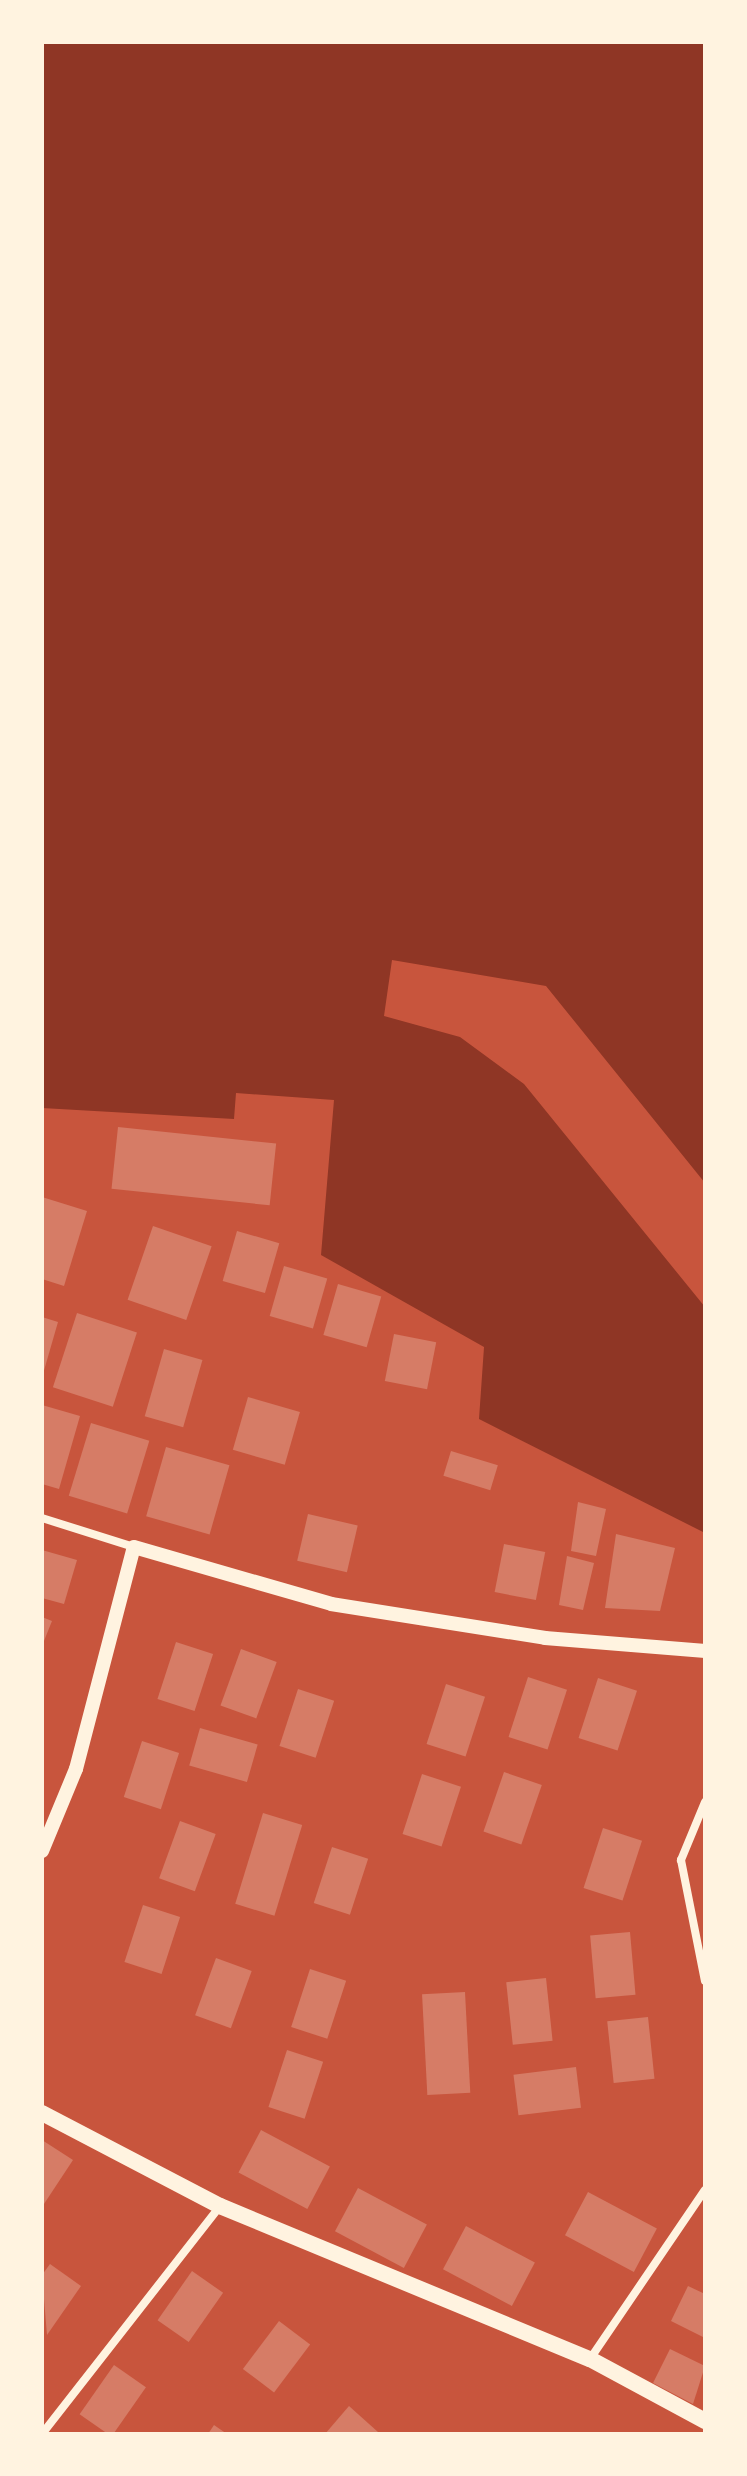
<!DOCTYPE html>
<html>
<head>
<meta charset="utf-8">
<style>
	body { margin:0 }
	#map { position:relative; width:747px; height:2476px; overflow:hidden; background:#c8553d; font-family:"PT Sans Narrow",sans-serif }
	div>[style] { position:absolute }
	[style*='--x'] { left:calc(var(--x)*1px); top:calc(var(--y)*1px); width:calc(var(--w)*1px); rotate:calc(var(--a)*1deg) }
	.water>* { inset:0; background:#8f3625 }
	.building>* { inset:0; background:#d67c66; transform-origin:0 0 }
	.minor>* { height:8px; margin:-4px; padding:0 4px; transform-origin:4px; border-radius:4px; background:#fff3e0 }
	.tertiary>* { height:14px; margin:-7px; padding:0 7px; transform-origin:7px; border-radius:7px; background:#fff3e0 }
	.secondary>* { height:16px; margin:-8px; padding:0 8px; transform-origin:8px; border-radius:8px; background:#fff3e0 }
	span { translate:-50% -50%; white-space:nowrap; text-align:center; line-height:1.15; -webkit-text-stroke:6px #fff3e0; paint-order:stroke }
	.frame { position:absolute; inset:0; border:44px solid #fff3e0; pointer-events:none }
</style>
</head>
<body>
<div id="map">
	<div class="water">
		<div style="clip-path:polygon(42px 42px,705px 42px,705px 1183px,546px 986px,392px 960px,384px 1016px,460px 1037px,524px 1084px,705px 1307px,705px 1533px,479px 1419px,484px 1347px,321px 1255px,334px 1100px,236px 1093px,234px 1119px,42px 1108px)"></div>
	</div>
	<div class="building">
		<div style="left:118px;top:1127px;width:159px;height:62px;rotate:6deg"></div>
		<div style="clip-path:polygon(42px 1197px,87px 1211px,64px 1286px,42px 1279px)"></div>
		<div style="left:153px;top:1226px;width:62px;height:78px;rotate:19deg"></div>
		<div style="left:237px;top:1231px;width:44px;height:52px;rotate:16deg"></div>
		<div style="left:284px;top:1266px;width:45px;height:52px;rotate:16deg"></div>
		<div style="left:338px;top:1284px;width:45px;height:53px;rotate:16deg"></div>
		<div style="left:77px;top:1313px;width:63px;height:78px;rotate:18deg"></div>
		<div style="clip-path:polygon(42px 1317px,58px 1322px,43px 1374px,42px 1374px)"></div>
		<div style="left:394px;top:1334px;width:43px;height:48px;rotate:11deg"></div>
		<div style="left:164px;top:1349px;width:40px;height:70px;rotate:16deg"></div>
		<div style="left:248px;top:1397px;width:54px;height:55px;rotate:16deg"></div>
		<div style="clip-path:polygon(42px 1405px,80px 1416px,59px 1489px,42px 1484px)"></div>
		<div style="left:91px;top:1423px;width:61px;height:76px;rotate:17deg"></div>
		<div style="left:166px;top:1447px;width:66px;height:72px;rotate:16deg"></div>
		<div style="left:451px;top:1451px;width:49px;height:26px;rotate:17deg"></div>
		<div style="clip-path:polygon(578px 1502px,606px 1509px,596px 1556px,571px 1551px)"></div>
		<div style="left:308px;top:1514px;width:51px;height:48px;rotate:13deg"></div>
		<div style="clip-path:polygon(616px 1534px,675px 1548px,660px 1611px,605px 1608px)"></div>
		<div style="left:504px;top:1544px;width:42px;height:49px;rotate:11deg"></div>
		<div style="clip-path:polygon(42px 1550px,77px 1560px,64px 1604px,42px 1598px)"></div>
		<div style="clip-path:polygon(567px 1556px,594px 1563px,583px 1610px,559px 1605px)"></div>
		<div style="clip-path:polygon(42px 1617px,52px 1621px,42px 1646px)"></div>
		<div style="left:176px;top:1642px;width:39px;height:60px;rotate:18deg"></div>
		<div style="left:241px;top:1649px;width:38px;height:60px;rotate:20deg"></div>
		<div style="left:528px;top:1677px;width:41px;height:63px;rotate:18deg"></div>
		<div style="left:598px;top:1678px;width:41px;height:63px;rotate:18deg"></div>
		<div style="left:446px;top:1684px;width:41px;height:63px;rotate:18deg"></div>
		<div style="left:298px;top:1689px;width:38px;height:60px;rotate:18deg"></div>
		<div style="left:200px;top:1728px;width:60px;height:39px;rotate:16deg"></div>
		<div style="left:142px;top:1741px;width:39px;height:59px;rotate:18deg"></div>
		<div style="left:504px;top:1772px;width:40px;height:63px;rotate:19deg"></div>
		<div style="left:422px;top:1774px;width:41px;height:63px;rotate:18deg"></div>
		<div style="left:263px;top:1813px;width:41px;height:95px;rotate:17deg"></div>
		<div style="left:180px;top:1821px;width:38px;height:61px;rotate:20deg"></div>
		<div style="left:603px;top:1828px;width:41px;height:63px;rotate:18deg"></div>
		<div style="left:332px;top:1847px;width:38px;height:59px;rotate:18deg"></div>
		<div style="left:143px;top:1905px;width:39px;height:60px;rotate:18deg"></div>
		<div style="left:630px;top:1932px;width:63px;height:40px;rotate:85deg"></div>
		<div style="left:216px;top:1958px;width:38px;height:61px;rotate:20deg"></div>
		<div style="left:310px;top:1969px;width:38px;height:61px;rotate:18deg"></div>
		<div style="left:546px;top:1978px;width:63px;height:40px;rotate:84deg"></div>
		<div style="left:465px;top:1992px;width:101px;height:43px;rotate:87deg"></div>
		<div style="left:648px;top:2017px;width:62px;height:41px;rotate:84deg"></div>
		<div style="left:287px;top:2050px;width:38px;height:60px;rotate:18deg"></div>
		<div style="left:576px;top:2067px;width:41px;height:63px;rotate:83deg"></div>
		<div style="left:261px;top:2130px;width:78px;height:48px;rotate:28deg"></div>
		<div style="clip-path:polygon(42px 2140px,73px 2160px,42px 2207px)"></div>
		<div style="left:358px;top:2188px;width:78px;height:49px;rotate:28deg"></div>
		<div style="left:588px;top:2192px;width:78px;height:49px;rotate:28deg"></div>
		<div style="left:466px;top:2226px;width:78px;height:49px;rotate:28deg"></div>
		<div style="clip-path:polygon(50px 2264px,81px 2286px,47px 2335px,42px 2275px)"></div>
		<div style="left:192px;top:2271px;width:38px;height:60px;rotate:35deg"></div>
		<div style="clip-path:polygon(688px 2286px,705px 2294px,705px 2338px,671px 2321px)"></div>
		<div style="left:279px;top:2321px;width:39px;height:60px;rotate:37deg"></div>
		<div style="clip-path:polygon(670px 2349px,705px 2366px,693px 2404px,653px 2383px)"></div>
		<div style="left:114px;top:2365px;width:39px;height:60px;rotate:35deg"></div>
		<div style="clip-path:polygon(349px 2406px,378px 2432px,376px 2434px,325px 2434px)"></div>
		<div style="clip-path:polygon(214px 2425px,227px 2434px,208px 2434px)"></div>
	</div>
	<div class="minor">
		<div style="--x:42;--y:1518;--w:96;--a:17.5"></div>
		<div style="--x:705;--y:1802;--w:63;--a:112.5"></div>
		<div style="--x:681;--y:1860;--w:123;--a:78.8"></div>
		<div style="--x:590;--y:2359;--w:204;--a:-55.8"></div>
		<div style="--x:42;--y:2434;--w:289;--a:-52"></div>
	</div>
	<div class="tertiary">
		<div style="--x:42;--y:1851;--w:89;--a:-67.5"></div>
		<div style="--x:76;--y:1769;--w:229;--a:-75.4"></div>
		<div style="--x:134;--y:1547;--w:205;--a:16.1"></div>
		<div style="--x:331;--y:1604;--w:217;--a:9"></div>
		<div style="--x:545;--y:1638;--w:161;--a:4.6"></div>
	</div>
	<div class="secondary">
		<div style="--x:42;--y:2113;--w:201;--a:27.6"></div>
		<div style="--x:220;--y:2206;--w:400;--a:22.5"></div>
		<div style="--x:590;--y:2359;--w:131;--a:28.3"></div>
	</div>
	<div class="frame"></div>
</div>
</body>
</html>
